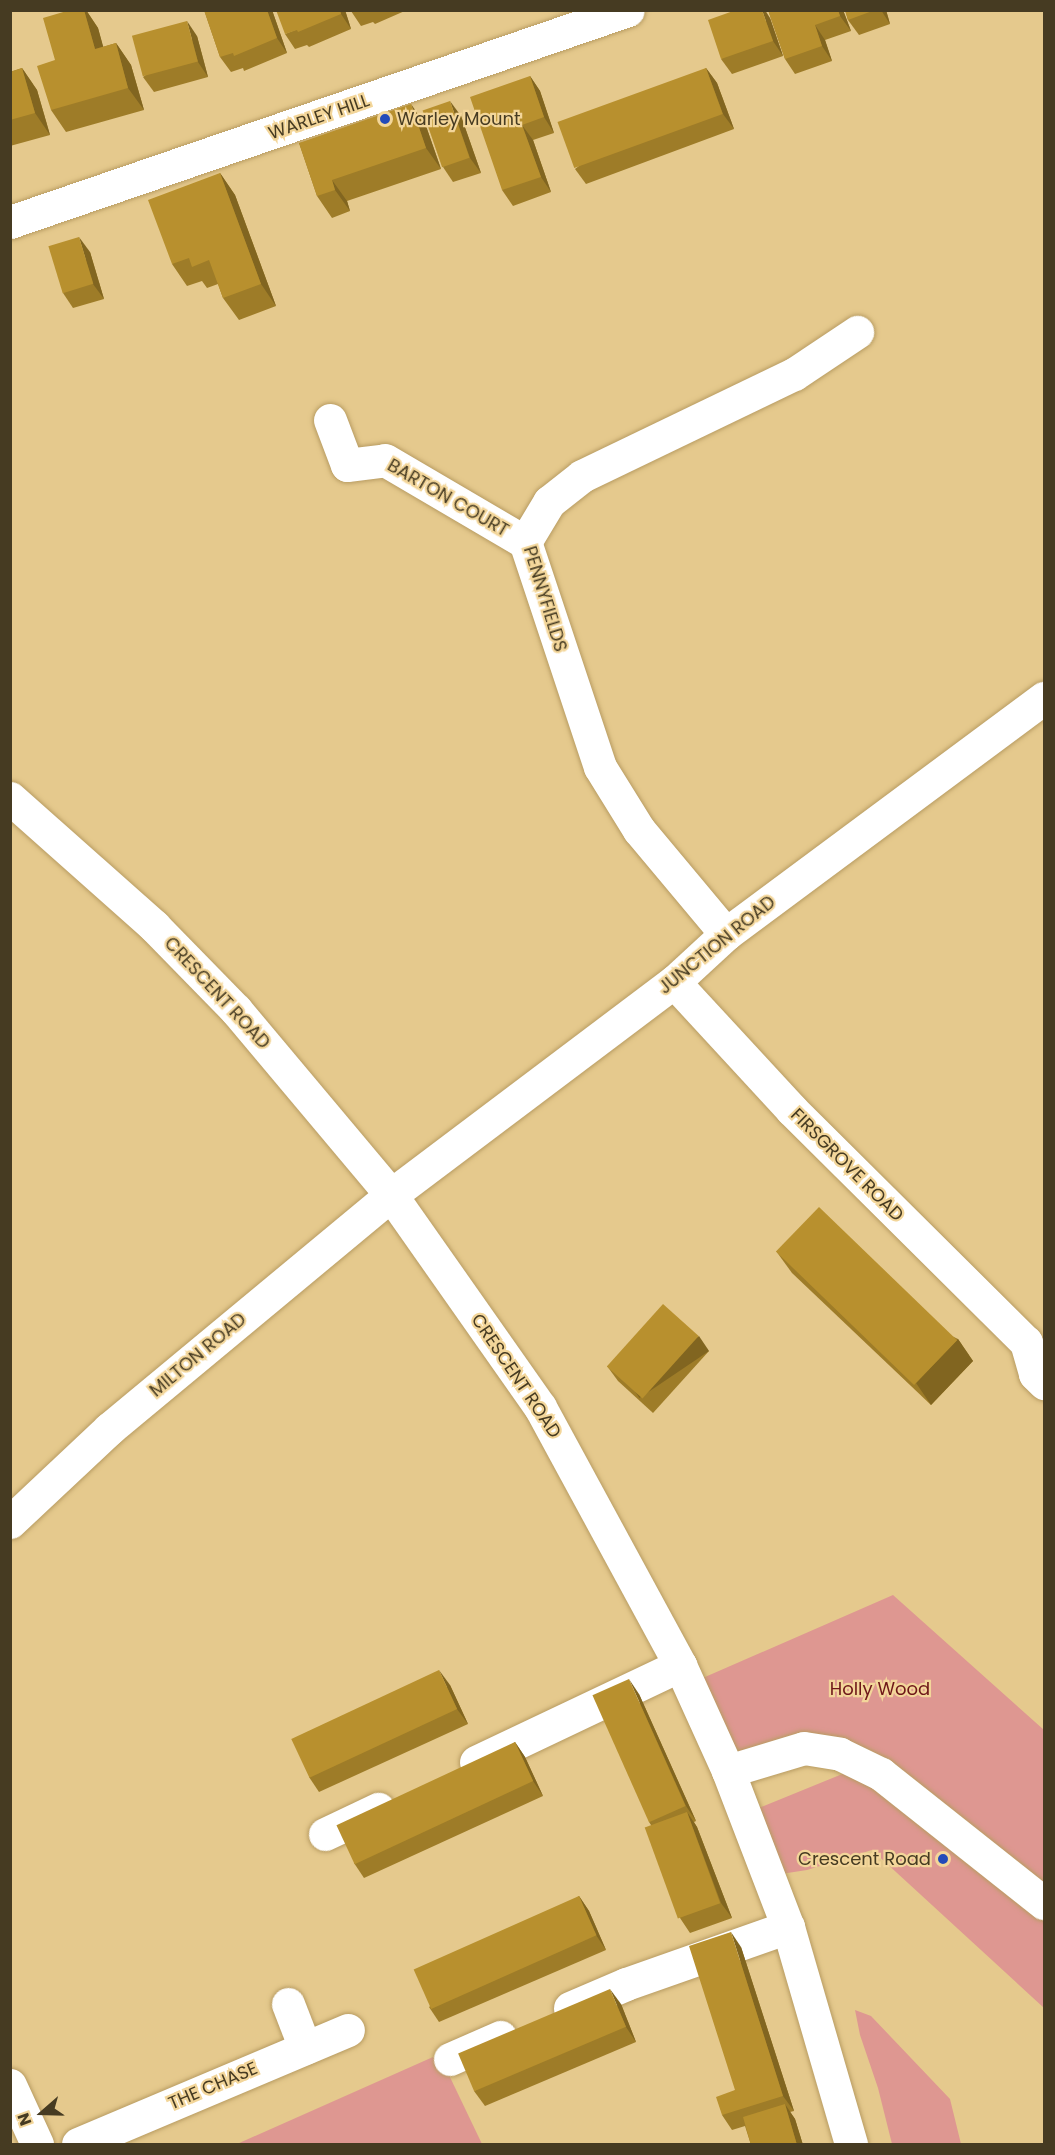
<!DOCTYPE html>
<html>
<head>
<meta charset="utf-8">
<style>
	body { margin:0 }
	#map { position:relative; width:1055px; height:2155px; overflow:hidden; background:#e5c98d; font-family:Poppins,sans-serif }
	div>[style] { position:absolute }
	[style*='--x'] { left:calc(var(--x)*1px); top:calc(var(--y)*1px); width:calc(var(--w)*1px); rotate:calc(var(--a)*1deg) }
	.green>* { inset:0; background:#de9791 }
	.roads { filter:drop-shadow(0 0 2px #b89c62) drop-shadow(0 0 2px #b89c62) }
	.minor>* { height:33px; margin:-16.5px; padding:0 16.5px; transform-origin:16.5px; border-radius:16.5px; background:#fff }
	.major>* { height:33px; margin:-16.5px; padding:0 16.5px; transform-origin:16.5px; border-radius:16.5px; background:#fff }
	.wall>* { inset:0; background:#9e7c28 }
	.shaded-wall>* { inset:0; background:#816520; transform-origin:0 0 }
	.building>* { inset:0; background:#b8902e; transform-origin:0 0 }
	.dots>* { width:16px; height:16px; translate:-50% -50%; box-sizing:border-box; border:3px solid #f3d69a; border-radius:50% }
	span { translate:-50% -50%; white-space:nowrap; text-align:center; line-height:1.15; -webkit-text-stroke:4.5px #f3d69a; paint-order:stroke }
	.street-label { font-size:18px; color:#463b22 }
	.poi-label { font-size:18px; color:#463b22 }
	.left { translate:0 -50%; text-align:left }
	.right { translate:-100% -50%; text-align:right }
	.park-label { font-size:18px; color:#6e1719 }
	.frame { position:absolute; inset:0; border:12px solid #463b22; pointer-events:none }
	.north { position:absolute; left:12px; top:2083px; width:60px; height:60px; -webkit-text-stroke:4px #f3d69a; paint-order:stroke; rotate:250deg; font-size:16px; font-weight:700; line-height:24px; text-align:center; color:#463b22 }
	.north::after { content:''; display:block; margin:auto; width:21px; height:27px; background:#463b22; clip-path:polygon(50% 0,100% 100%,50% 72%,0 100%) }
</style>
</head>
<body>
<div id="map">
	<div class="green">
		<div style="clip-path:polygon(893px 1595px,1044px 1730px,1044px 2008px,872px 1850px,807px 1870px,768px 1876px,744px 1814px,862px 1766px,804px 1748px,728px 1771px,689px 1684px)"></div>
		<div style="clip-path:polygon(855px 2010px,871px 2016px,950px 2099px,961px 2144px,892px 2144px,878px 2088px,860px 2035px)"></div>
		<div style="clip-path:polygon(433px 2057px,448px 2073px,482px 2144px,237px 2144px)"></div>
	</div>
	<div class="roads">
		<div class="minor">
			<div style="--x:330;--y:420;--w:48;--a:69.3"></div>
			<div style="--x:347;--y:465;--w:38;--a:-7"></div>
			<div style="--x:385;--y:460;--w:162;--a:30.4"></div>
			<div style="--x:10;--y:798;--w:193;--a:41.6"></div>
			<div style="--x:154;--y:926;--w:117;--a:45.7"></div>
			<div style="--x:236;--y:1010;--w:241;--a:50"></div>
			<div style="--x:391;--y:1195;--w:259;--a:54.9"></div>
			<div style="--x:540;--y:1407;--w:294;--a:61.5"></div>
			<div style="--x:680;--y:1665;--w:116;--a:65.6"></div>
			<div style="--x:728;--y:1771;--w:167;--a:69"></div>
			<div style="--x:788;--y:1927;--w:226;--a:73.8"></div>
			<div style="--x:726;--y:934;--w:136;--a:-129.9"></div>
			<div style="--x:639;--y:830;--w:74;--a:-121.8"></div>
			<div style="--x:600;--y:767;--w:237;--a:-108.4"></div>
			<div style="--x:525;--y:542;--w:47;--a:-59"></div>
			<div style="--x:549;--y:502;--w:42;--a:-38.2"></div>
			<div style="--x:582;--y:476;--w:235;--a:-25.7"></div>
			<div style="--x:794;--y:374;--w:76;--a:-33.7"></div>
			<div style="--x:674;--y:982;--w:173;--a:47.3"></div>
			<div style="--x:791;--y:1109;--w:331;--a:44.8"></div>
			<div style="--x:1026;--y:1342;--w:33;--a:74"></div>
			<div style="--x:1035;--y:1374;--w:13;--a:45"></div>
			<div style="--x:10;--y:1522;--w:136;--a:-43.2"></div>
			<div style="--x:109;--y:1429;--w:366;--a:-39.7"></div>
			<div style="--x:391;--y:1195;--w:354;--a:-37"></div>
			<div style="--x:674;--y:982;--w:71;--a:-42.7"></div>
			<div style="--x:726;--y:934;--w:396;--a:-36.6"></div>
			<div style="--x:476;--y:1762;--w:226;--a:-25.4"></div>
			<div style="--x:728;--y:1771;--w:79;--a:-16.8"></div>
			<div style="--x:804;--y:1748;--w:36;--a:9"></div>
			<div style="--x:840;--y:1754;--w:46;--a:26"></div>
			<div style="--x:881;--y:1774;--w:208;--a:38.4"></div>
			<div style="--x:325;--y:1834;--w:59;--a:-25.3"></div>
			<div style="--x:288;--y:2004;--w:47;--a:68.9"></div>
			<div style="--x:570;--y:2008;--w:61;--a:-23.2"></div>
			<div style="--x:626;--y:1984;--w:172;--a:-19.4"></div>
			<div style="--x:450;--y:2059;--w:55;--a:-23.7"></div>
			<div style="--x:10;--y:2085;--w:65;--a:65.4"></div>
			<div style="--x:78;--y:2144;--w:293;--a:-22.9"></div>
		</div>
		<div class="major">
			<div style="--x:10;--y:222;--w:653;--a:-18.93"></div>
		</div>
	</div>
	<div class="wall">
		<div style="clip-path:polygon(70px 10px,86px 10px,98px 28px,103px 47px,116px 43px,131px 65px,144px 110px,66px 132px,51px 110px,55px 60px)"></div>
		<div style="clip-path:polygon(204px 10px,272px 10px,287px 53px,244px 71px,243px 68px,231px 72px,220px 57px)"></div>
		<div style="clip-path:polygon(345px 10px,351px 29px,309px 47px,307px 45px,295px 49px,285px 34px)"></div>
		<div style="clip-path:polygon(407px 10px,375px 24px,373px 22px,361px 26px,351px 11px)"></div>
		<div style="clip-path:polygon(768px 10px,843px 10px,851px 31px,825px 40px,832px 61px,795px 74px,785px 59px)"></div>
		<div style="clip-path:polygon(845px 10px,886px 10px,890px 24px,859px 35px,848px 20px)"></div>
		<div style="clip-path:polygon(770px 18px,783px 56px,732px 74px,721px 59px)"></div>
		<div style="clip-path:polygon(197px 36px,208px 77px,154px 92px,143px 77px)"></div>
		<div style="clip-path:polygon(22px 68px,37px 90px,50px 135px,10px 146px,10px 72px)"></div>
		<div style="clip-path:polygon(706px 68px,717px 83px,734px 129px,586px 184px,575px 169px)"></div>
		<div style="clip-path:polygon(530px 76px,540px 91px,554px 133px,533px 140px,551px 192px,513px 206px,502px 190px)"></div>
		<div style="clip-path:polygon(461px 116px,481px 173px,453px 182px,443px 167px)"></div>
		<div style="clip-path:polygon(426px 126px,441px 169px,347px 201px,350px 211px,332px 218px,317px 196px,299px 143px)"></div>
		<div style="clip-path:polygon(220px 173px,235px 195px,276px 306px,239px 320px,223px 298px,218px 284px,207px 288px,202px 281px,187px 286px,172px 264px)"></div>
		<div style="clip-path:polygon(90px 252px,104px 299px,73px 308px,63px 293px)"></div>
		<div style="clip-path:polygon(776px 1251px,958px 1339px,973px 1361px,931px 1405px,792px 1273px)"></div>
		<div style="clip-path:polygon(709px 1351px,653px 1413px,618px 1381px,607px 1366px)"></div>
		<div style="clip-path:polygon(450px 1685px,468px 1724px,319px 1792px,309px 1777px)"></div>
		<div style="clip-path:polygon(639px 1694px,696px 1821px,694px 1822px,697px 1827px,732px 1918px,690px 1933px,680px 1918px,651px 1825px,649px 1822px)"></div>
		<div style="clip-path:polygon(515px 1742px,525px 1757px,543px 1796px,364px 1878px,354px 1863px)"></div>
		<div style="clip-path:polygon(579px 1896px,589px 1911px,606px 1950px,439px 2022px,429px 2007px)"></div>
		<div style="clip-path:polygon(741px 1947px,794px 2111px,790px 2112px,795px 2119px,803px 2145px,751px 2145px,745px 2126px,732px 2130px,722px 2115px,735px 2090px)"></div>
		<div style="clip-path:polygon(621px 2004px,636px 2042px,485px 2106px,474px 2091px)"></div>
	</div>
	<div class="shaded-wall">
		<div style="clip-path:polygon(84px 10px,86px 10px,98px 28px,110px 71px,95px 49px)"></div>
		<div style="clip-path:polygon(267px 10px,272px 10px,287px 53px,277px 38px)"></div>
		<div style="clip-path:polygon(340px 10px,345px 10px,351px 29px,341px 14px)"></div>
		<div style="clip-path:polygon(762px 10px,765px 10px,770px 18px,783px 56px,773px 41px)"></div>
		<div style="clip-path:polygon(838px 10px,843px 10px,851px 31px,840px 16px)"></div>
		<div style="clip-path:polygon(881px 10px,886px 10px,890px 24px)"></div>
		<div style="clip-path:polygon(187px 21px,197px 36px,208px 77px,198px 62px)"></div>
		<div style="clip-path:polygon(815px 25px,825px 40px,832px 61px,822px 46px)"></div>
		<div style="clip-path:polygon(116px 43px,131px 65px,144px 110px,128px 88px)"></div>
		<div style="clip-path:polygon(22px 68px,37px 90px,50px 135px,35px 113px)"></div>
		<div style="clip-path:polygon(706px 68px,717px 83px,734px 129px,723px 114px)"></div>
		<div style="clip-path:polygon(530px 76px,540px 91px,554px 133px,544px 117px)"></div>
		<div style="clip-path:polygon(450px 101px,461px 116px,481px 173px,470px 158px)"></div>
		<div style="clip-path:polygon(411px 104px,426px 126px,441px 169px,426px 148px)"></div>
		<div style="clip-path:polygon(522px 125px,533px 140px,551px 192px,541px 177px)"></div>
		<div style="clip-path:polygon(220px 173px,235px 195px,276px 306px,261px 284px)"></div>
		<div style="clip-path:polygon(332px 180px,347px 201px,350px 211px,335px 190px)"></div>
		<div style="clip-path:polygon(79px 237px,90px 252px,104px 299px,93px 284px)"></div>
		<div style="left:699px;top:1336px;width:18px;height:84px;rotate:56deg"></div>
		<div style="clip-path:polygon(958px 1339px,973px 1361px,931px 1405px,916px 1383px)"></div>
		<div style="clip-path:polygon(439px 1670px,450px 1685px,468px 1724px,457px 1709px)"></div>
		<div style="clip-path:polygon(629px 1679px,639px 1694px,696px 1821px,686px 1806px)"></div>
		<div style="clip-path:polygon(515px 1742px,525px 1757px,543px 1796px,533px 1781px)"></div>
		<div style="clip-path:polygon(687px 1812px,697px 1827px,732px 1918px,721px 1903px)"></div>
		<div style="clip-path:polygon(579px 1896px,589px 1911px,606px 1950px,596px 1935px)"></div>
		<div style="clip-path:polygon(731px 1932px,741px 1947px,794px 2111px,783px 2096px)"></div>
		<div style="clip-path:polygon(610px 1989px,621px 2004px,636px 2042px,626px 2027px)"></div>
		<div style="clip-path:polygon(785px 2104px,795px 2119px,803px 2145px,797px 2145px)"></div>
	</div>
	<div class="building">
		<div style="clip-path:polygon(70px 10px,84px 10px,95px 49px,116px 43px,128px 88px,51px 110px,37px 66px,55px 60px,43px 18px)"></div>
		<div style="clip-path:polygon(204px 10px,267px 10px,277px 38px,234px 56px,233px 53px,220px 57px)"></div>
		<div style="clip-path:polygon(276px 10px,340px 10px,341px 14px,298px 32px,297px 30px,285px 34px)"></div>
		<div style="clip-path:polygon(736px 10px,762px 10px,773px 41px,721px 59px,708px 20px)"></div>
		<div style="clip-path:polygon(768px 10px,838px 10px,840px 16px,815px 25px,822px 46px,785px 59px)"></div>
		<div style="clip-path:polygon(845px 10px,875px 10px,848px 20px)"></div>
		<div style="left:187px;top:21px;width:42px;height:57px;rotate:75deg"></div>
		<div style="clip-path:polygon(22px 68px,35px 113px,10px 120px,10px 72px)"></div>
		<div style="left:706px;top:68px;width:49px;height:158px;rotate:70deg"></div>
		<div style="clip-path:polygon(530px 76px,544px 117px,522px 125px,541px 177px,502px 190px,470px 97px)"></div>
		<div style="left:450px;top:101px;width:60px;height:29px;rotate:71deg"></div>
		<div style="clip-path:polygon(411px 104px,426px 148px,332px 180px,335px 190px,317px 196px,299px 143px)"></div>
		<div style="clip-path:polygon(220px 173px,261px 284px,223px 298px,209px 260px,192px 267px,189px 258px,172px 264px,148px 200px)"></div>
		<div style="left:79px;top:237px;width:49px;height:32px;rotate:73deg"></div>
		<div style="left:819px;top:1207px;width:192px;height:62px;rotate:44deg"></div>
		<div style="left:663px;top:1304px;width:48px;height:84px;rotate:42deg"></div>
		<div style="left:439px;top:1670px;width:43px;height:163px;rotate:65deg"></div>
		<div style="left:629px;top:1679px;width:139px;height:40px;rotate:66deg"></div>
		<div style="left:515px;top:1742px;width:43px;height:197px;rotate:65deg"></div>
		<div style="left:687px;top:1812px;width:97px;height:45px;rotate:70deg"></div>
		<div style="left:579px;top:1896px;width:43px;height:181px;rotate:66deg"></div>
		<div style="clip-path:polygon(731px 1932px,783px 2096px,722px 2115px,716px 2097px,735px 2090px,689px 1946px)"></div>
		<div style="left:610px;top:1989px;width:41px;height:165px;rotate:67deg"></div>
		<div style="clip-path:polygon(785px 2104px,797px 2145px,751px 2145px,743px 2117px)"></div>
	</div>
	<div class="dots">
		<div style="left:385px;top:119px;background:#234ab9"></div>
		<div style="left:943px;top:1859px;background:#234ab9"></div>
	</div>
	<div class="street-label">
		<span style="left:319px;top:117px;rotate:-19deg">WARLEY HILL</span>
		<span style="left:448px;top:498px;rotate:30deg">BARTON COURT</span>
		<span style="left:545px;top:599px;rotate:73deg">PENNYFIELDS</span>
		<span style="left:717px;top:945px;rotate:-39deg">JUNCTION ROAD</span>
		<span style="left:217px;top:993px;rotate:47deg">CRESCENT ROAD</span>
		<span style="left:847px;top:1165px;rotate:45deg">FIRSGROVE ROAD</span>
		<span style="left:198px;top:1355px;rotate:-40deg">MILTON ROAD</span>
		<span style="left:516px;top:1376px;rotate:56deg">CRESCENT ROAD</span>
		<span style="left:213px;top:2086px;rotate:-23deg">THE CHASE</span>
	</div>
	<div class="poi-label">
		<span class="left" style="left:397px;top:119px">Warley Mount</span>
		<span class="right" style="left:931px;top:1859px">Crescent Road</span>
	</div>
	<div class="park-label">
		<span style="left:880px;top:1689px">Holly Wood</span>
	</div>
	<div class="frame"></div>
	<div class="north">N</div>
</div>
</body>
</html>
